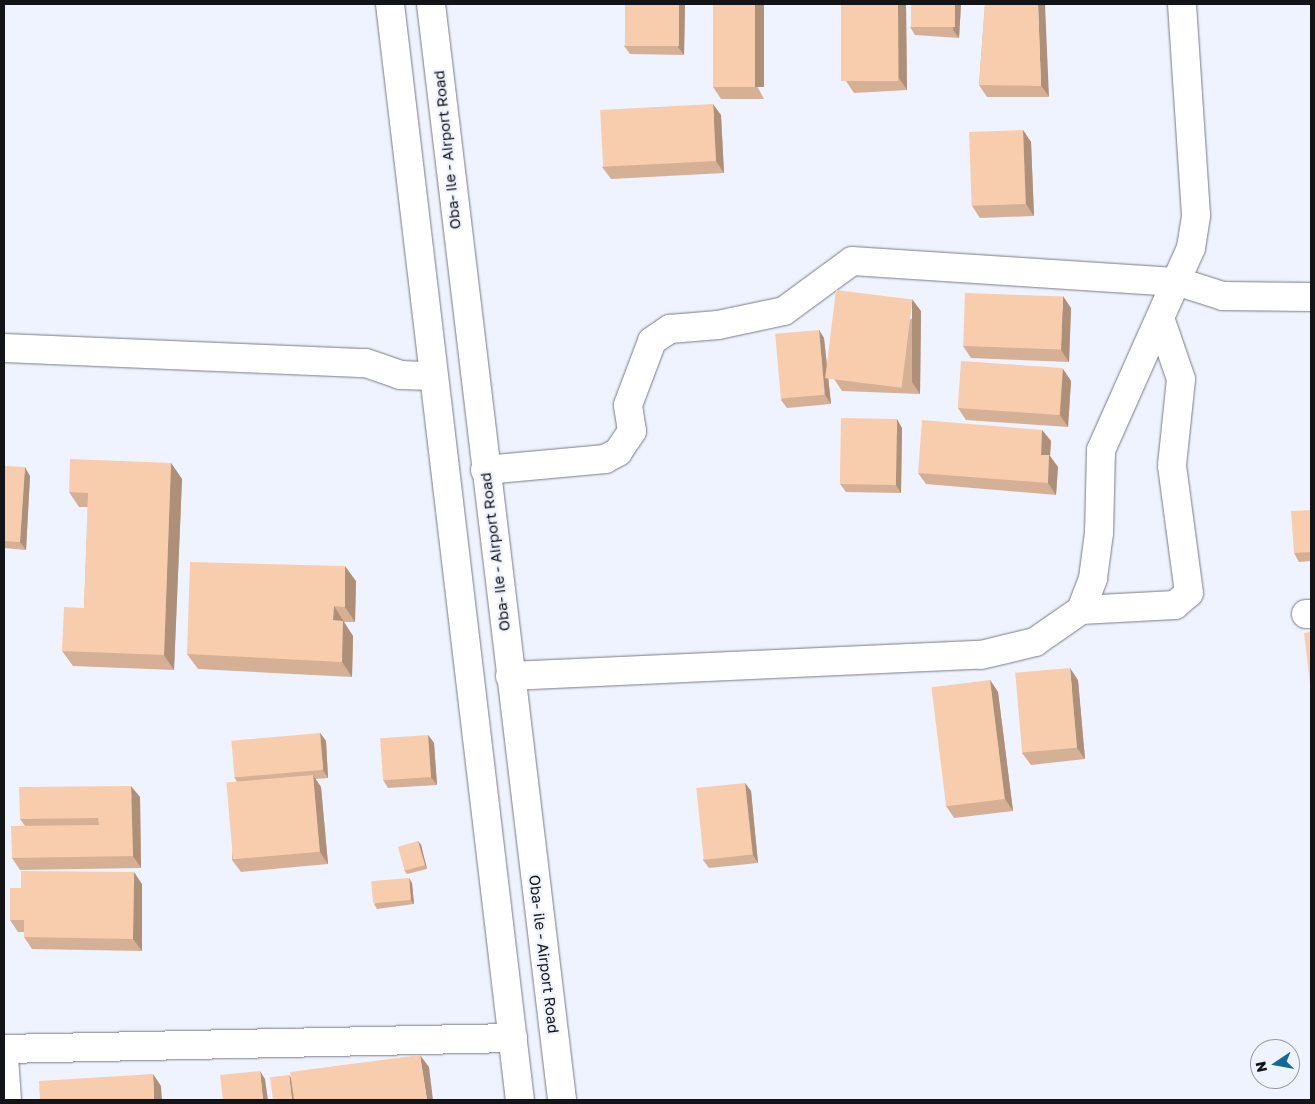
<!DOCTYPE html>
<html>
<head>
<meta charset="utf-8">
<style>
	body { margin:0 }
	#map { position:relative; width:1315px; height:1104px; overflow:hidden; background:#eff3ff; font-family:"Golos Text",sans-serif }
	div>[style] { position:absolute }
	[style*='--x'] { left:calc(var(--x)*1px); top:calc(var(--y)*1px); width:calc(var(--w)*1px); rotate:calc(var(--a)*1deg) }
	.roads { filter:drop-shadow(0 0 1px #787b85) drop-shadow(0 0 1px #787b85) }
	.minor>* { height:28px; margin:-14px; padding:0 14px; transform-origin:14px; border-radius:14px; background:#fff }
	.major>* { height:28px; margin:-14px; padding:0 14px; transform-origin:14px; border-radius:14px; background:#fff }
	.wall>* { inset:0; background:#d5b095 }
	.shaded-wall>* { inset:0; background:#ae9079; transform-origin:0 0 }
	.building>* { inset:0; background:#f8cdad; transform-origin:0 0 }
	span { translate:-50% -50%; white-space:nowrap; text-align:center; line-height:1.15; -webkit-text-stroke:4.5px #eff3ff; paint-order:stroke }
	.street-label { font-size:15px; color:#131418 }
	.frame { position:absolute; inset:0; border:5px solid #131418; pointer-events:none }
	.north { position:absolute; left:1250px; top:1039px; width:50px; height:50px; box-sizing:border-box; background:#eff3ff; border:1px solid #979aa3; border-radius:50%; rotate:258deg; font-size:14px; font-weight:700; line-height:20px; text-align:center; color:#131418 }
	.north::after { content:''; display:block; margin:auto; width:18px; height:22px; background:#116a9a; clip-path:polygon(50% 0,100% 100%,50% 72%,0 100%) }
</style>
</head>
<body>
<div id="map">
	<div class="roads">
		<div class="minor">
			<div style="--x:4;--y:348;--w:362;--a:2.4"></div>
			<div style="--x:366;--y:363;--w:36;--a:19"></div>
			<div style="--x:400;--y:375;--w:32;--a:2"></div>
			<div style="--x:485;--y:470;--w:121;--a:-5.2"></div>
			<div style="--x:605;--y:459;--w:15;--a:-28"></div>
			<div style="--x:618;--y:452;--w:25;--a:-56"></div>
			<div style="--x:632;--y:431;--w:26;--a:-99"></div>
			<div style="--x:628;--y:405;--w:68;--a:-69.4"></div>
			<div style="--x:652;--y:341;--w:22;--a:-34"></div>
			<div style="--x:670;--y:329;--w:48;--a:-4.8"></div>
			<div style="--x:718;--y:325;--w:67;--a:-12"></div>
			<div style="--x:784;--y:311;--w:84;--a:-36.3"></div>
			<div style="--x:852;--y:261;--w:328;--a:3.7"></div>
			<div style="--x:1179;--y:282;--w:46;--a:17.7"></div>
			<div style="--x:1223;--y:296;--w:88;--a:0.7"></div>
			<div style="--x:1081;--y:610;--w:94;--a:-3"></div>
			<div style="--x:1175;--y:605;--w:18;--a:-41"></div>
			<div style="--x:1189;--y:593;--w:129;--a:-97.6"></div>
			<div style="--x:1172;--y:465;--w:86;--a:-84"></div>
			<div style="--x:1181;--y:379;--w:61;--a:-109"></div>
			<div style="--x:1306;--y:614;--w:5;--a:0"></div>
			<div style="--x:510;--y:676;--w:471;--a:-2.6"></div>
			<div style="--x:981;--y:655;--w:56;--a:-13.5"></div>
			<div style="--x:1035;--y:642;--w:56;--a:-34.8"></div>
			<div style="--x:1081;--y:610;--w:34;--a:-69"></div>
			<div style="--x:1093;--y:578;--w:45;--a:-82.4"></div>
			<div style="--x:1099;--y:533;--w:83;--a:-88.6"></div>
			<div style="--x:1101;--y:450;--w:221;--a:-66"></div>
			<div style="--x:1191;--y:248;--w:33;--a:-81"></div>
			<div style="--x:1196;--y:215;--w:211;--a:-93.8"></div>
			<div style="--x:4;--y:1049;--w:509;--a:-1.24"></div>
			<div style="--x:4;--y:1057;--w:43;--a:86"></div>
		</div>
		<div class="major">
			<div style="--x:390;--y:4;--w:1104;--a:83.24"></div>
			<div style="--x:431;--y:4;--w:1104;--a:83.18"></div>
		</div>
	</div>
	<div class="wall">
		<div style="clip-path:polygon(685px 4px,684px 55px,630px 54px,624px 46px)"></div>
		<div style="clip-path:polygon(713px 4px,764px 99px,721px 99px,713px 87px)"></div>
		<div style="clip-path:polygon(841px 4px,906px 4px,907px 90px,854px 93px,846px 81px)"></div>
		<div style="clip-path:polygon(961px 4px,959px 38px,915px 35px,910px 27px)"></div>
		<div style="clip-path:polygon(985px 4px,1049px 97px,987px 97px,979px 85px)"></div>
		<div style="clip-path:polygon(721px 115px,724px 173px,611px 179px,602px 167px)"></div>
		<div style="clip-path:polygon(1023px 130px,1031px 142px,1034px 216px,980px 218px,972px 206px)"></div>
		<div style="clip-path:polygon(1071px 308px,1069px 362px,971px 358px,963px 346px)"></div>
		<div style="clip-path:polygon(921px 311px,920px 394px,842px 391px,834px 379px)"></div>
		<div style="clip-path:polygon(819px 330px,824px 338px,831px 404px,787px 408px,781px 400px)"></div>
		<div style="clip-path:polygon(1063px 369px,1071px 381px,1068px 427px,966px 420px,958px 408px)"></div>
		<div style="clip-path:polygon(902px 428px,901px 493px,846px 492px,840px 484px)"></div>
		<div style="clip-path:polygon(1042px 430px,1051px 441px,1050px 456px,1058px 467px,1056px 495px,926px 484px,918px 473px)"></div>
		<div style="clip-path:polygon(171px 463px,182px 479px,174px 670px,73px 666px,62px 651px,84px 608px,88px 507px,79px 507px,69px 492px)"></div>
		<div style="clip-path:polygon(4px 466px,30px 476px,26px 550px,4px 548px)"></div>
		<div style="clip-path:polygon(1311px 510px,1311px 561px,1299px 562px,1294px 553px)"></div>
		<div style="clip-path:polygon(356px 581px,355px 622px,344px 622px,344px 623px,353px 636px,352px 677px,198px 669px,187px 654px)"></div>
		<div style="clip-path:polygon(990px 680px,998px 692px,1013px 811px,954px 818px,946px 806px)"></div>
		<div style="clip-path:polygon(1078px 680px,1085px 759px,1031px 765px,1022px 753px)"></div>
		<div style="clip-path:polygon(320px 733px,326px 741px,328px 778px,315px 779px,321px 787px,328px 864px,241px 872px,232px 860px,237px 782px,234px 777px)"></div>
		<div style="clip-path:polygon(428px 735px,434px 743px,437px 785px,388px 788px,383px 780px)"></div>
		<div style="clip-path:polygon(745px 783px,751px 791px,758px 863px,709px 868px,703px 860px)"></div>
		<div style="clip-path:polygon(140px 797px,141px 868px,20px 870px,12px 858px,25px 826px,20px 819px)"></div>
		<div style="clip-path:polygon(418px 841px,421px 845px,427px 869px,407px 874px,404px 870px)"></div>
		<div style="clip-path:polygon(412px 883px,414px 904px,377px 909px,374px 904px)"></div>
		<div style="clip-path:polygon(142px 884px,142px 951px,32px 949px,24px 937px,24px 932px,18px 932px,10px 920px)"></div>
	</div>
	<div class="shaded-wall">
		<div style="clip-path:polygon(679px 4px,685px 4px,684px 55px,678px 47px)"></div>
		<div style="left:755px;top:4px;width:9px;height:83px"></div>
		<div style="clip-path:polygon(898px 4px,906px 4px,907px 90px,899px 78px)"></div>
		<div style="clip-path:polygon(955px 4px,961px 4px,959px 38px,953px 30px)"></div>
		<div style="clip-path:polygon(1038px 4px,1045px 4px,1049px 97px,1041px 86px)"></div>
		<div style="clip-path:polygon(713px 104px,721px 115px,724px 173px,716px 161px)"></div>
		<div style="clip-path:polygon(1023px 130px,1031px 142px,1034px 216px,1026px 204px)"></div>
		<div style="clip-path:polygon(1063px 296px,1071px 308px,1069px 362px,1061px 350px)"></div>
		<div style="clip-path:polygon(912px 299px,921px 311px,920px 394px,912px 382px)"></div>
		<div style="clip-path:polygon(819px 330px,824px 338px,831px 404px,825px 395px)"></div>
		<div style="clip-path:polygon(1063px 369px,1071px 381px,1068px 427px,1060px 415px)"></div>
		<div style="clip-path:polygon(897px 419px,902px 428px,901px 493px,896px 485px)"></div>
		<div style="clip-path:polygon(1042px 430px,1051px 441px,1050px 456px,1058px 467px,1056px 495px,1048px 483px,1041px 455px)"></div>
		<div style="clip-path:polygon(171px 463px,182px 479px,174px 670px,164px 655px)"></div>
		<div style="clip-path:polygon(25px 467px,30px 476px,26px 550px,20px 542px)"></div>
		<div style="clip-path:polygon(345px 566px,356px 581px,355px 622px,345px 607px)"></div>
		<div style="clip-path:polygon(334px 606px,353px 636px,352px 677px,342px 662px,333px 620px)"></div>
		<div style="clip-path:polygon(1070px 668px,1078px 680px,1085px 759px,1077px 748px)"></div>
		<div style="clip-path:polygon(990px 680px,998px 692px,1013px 811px,1005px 799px)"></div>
		<div style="clip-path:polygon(320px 733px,326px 741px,328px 778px,323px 770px)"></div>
		<div style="clip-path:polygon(428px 735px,434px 743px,437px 785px,431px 777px)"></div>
		<div style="clip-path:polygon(313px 775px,321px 787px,328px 864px,320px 852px)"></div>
		<div style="clip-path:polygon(745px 783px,751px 791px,758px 863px,753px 855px)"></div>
		<div style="clip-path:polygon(131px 786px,140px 797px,141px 868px,133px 856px)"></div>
		<div style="clip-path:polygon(418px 841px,421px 845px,427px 869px,425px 865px)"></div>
		<div style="clip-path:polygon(134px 872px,142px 884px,142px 951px,133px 939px)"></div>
		<div style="clip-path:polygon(409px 878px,412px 883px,414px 904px,411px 900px)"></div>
		<div style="clip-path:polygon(420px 1055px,429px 1067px,433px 1100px,427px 1100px)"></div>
		<div style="clip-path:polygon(260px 1071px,265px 1079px,268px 1100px,263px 1100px)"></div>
		<div style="clip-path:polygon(153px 1074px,161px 1086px,162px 1100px,154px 1100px)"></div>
		<div style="clip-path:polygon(289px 1075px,295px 1083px,297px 1100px,292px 1100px)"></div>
	</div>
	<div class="building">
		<div style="left:625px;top:4px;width:54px;height:42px"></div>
		<div style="left:713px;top:4px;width:42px;height:83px"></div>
		<div style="left:841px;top:4px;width:57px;height:77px"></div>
		<div style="left:911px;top:4px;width:44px;height:23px"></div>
		<div style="clip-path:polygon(985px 4px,1038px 4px,1041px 86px,979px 85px)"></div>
		<div style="left:713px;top:104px;width:57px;height:113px;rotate:87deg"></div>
		<div style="left:1023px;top:130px;width:74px;height:54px;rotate:88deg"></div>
		<div style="left:836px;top:290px;width:77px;height:89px;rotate:7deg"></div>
		<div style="left:965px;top:293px;width:98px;height:53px;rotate:2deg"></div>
		<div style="left:819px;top:330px;width:65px;height:44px;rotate:85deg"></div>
		<div style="left:961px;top:361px;width:102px;height:47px;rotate:4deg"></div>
		<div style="left:841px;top:418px;width:56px;height:66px;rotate:1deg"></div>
		<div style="clip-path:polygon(922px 420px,1042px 430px,1041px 455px,1049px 455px,1048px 483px,918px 473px)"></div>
		<div style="clip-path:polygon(70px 459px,171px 463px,164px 655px,62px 651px,64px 607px,84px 608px,88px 493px,69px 492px)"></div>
		<div style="clip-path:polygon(4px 466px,25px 467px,20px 542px,4px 541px)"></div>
		<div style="clip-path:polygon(1311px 510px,1311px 552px,1294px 553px,1291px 511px)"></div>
		<div style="clip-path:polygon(190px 562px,345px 566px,345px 607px,334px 606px,333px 620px,343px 621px,342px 662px,187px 654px)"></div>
		<div style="clip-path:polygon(1311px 632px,1311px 692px,1304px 633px)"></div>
		<div style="left:1070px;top:668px;width:80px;height:55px;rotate:85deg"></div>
		<div style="left:990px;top:680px;width:120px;height:59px;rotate:83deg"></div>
		<div style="left:320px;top:733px;width:37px;height:89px;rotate:85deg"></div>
		<div style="left:428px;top:735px;width:42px;height:48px;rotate:86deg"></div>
		<div style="left:313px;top:775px;width:77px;height:87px;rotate:85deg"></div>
		<div style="left:745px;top:783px;width:72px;height:49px;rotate:84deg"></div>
		<div style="clip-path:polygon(131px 786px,133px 856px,12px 858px,11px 826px,99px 825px,98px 818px,20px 819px,19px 787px)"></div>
		<div style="left:418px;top:841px;width:25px;height:21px;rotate:74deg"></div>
		<div style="clip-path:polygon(21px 871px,134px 872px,133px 939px,24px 937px,24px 920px,10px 920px,10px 888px,21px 888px)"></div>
		<div style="left:409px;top:878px;width:22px;height:38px;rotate:85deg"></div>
		<div style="clip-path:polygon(420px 1055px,427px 1100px,294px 1100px,290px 1072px)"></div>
		<div style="clip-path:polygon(260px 1071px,263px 1100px,223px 1100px,220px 1075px)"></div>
		<div style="clip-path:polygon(153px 1074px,154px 1100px,40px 1100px,39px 1081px)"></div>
		<div style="left:289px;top:1075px;width:25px;height:19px;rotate:83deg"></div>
	</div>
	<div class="street-label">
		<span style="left:447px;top:150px;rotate:-96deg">Oba- ile - Airport Road</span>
		<span style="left:495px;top:552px;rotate:-97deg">Oba- ile - Airport Road</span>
		<span style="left:544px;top:954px;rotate:83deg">Oba- ile - Airport Road</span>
	</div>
	<div class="frame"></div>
	<div class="north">N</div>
</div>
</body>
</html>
